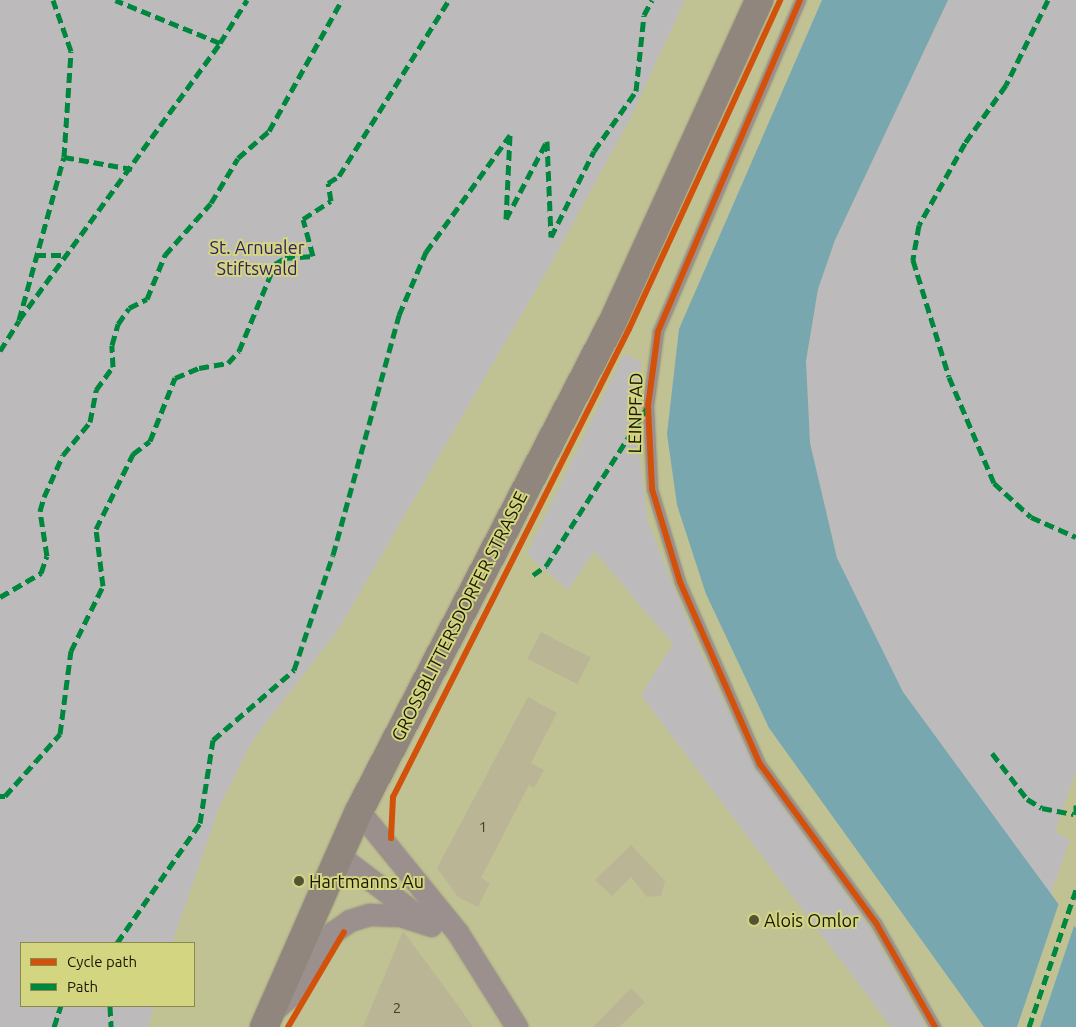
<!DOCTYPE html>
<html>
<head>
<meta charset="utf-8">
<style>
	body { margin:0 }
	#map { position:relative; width:1076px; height:1027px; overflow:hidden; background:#c1c294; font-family:Ubuntu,sans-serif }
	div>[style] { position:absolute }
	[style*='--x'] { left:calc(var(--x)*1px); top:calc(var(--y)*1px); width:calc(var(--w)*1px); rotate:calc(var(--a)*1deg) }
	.green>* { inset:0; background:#bcbaba }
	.water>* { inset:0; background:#78a7af }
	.pier>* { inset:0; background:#c1c294 }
	.building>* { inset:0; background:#b9b595; transform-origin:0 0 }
	.roads { filter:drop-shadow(0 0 1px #a3a380) drop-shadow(0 0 1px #a3a380) }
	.service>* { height:11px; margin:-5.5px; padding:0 5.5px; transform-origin:5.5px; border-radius:5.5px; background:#9b908e }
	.minor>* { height:22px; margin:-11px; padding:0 11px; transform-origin:11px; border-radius:11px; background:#9b908e }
	.primary>* { height:28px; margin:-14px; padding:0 14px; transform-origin:14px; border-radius:14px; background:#91867e }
	.quiet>* { height:5px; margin-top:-2.5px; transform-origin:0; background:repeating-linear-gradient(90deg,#00873e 0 10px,transparent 0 15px) }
	.cycleway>* { height:6px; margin:-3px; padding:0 3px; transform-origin:3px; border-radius:3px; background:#d3520b }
	.dots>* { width:14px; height:14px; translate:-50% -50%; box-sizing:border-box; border:2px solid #d4d581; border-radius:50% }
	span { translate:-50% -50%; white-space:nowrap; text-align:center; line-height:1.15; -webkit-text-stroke:4px #d4d581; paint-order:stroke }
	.number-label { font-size:15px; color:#403f25 }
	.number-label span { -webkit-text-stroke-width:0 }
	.park-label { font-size:18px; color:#312164 }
	.street-label { font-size:18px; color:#181800 }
	.poi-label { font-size:18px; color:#181800 }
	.left { translate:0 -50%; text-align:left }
	.legend { position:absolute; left:20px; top:942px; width:175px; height:65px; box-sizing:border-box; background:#d4d581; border:1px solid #89894d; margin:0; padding:6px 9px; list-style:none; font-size:15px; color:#181800 }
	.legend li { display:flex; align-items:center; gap:10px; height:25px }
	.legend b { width:25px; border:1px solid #89894d }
</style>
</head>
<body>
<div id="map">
	<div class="green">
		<div style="clip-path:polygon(0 0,685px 0,630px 119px,548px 269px,338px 630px,253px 740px,219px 808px,172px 943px,21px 943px,21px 1006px,154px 1006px,148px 1027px,0 1027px)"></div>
		<div style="clip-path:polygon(948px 0,1076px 0,1076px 771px,1055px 832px,1070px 840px,1050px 896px,903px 692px,877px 644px,837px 558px,810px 443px,806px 361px,818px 289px,835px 240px)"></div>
		<div style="clip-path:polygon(624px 354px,641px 361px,637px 437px,648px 522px,695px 639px,754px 765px,869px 926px,926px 1027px,891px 1027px,641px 695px,673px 644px,594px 551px,568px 590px,527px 554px)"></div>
	</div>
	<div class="water">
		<div style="clip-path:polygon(822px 0,948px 0,835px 240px,818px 289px,806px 361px,810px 443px,837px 558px,903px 692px,1076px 928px,1076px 1027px,984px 1027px,769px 728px,706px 594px,677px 505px,667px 434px,679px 329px)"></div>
	</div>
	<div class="pier">
		<div style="clip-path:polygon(1059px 903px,1075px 923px,1040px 1027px,1017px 1027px)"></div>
	</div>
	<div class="building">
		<div style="left:541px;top:632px;width:56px;height:30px;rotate:27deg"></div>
		<div style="clip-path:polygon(528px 697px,557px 713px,531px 763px,544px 770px,534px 788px,529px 785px,481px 878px,490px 883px,478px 907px,458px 897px,437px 868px)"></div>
		<div style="clip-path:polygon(631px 845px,665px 881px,661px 896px,647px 897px,631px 877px,612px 896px,595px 880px)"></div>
		<div style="clip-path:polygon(403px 931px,457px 1004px,473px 1027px,363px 1027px)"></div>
		<div style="clip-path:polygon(631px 988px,645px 1002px,619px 1027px,593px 1027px)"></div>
	</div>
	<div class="roads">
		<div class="service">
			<div style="--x:800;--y:0;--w:361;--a:113.2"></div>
			<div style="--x:658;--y:332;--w:75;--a:97.7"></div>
			<div style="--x:648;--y:406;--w:83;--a:87.2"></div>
			<div style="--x:652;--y:489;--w:97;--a:73.2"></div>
			<div style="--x:680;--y:582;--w:199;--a:66.3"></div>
			<div style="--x:760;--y:764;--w:197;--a:53.9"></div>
			<div style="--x:876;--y:923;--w:120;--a:60.4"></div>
		</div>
		<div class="minor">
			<div style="--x:359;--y:811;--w:157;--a:50.9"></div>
			<div style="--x:458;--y:933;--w:111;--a:57.9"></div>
			<div style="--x:338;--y:855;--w:106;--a:37.3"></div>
			<div style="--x:275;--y:1010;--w:21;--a:-41"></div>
			<div style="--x:291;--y:996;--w:76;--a:-56.3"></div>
			<div style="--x:333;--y:933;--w:21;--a:-35"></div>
			<div style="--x:350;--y:921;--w:21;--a:-17"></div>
			<div style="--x:370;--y:915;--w:31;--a:2"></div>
			<div style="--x:401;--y:916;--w:32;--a:18"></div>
		</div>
		<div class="primary">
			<div style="--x:264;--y:1027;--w:236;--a:-66.3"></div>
			<div style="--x:359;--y:811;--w:552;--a:-62.6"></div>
			<div style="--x:613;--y:321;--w:353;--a:-65.5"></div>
		</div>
	</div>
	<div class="quiet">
		<div style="--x:1048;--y:0;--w:95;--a:116.3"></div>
		<div style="--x:1006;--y:85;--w:71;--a:125.3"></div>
		<div style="--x:965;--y:143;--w:94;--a:119.3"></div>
		<div style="--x:919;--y:225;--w:36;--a:100"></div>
		<div style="--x:913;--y:260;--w:122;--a:72.9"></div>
		<div style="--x:949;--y:377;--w:115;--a:67"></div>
		<div style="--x:994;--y:483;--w:50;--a:42.6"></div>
		<div style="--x:1031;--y:517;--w:49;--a:24"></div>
		<div style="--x:220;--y:43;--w:51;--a:-57.9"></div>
		<div style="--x:64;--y:157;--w:69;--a:10"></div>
		<div style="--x:36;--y:255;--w:31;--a:0"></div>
		<div style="--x:19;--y:320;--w:342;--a:-54"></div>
		<div style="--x:220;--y:43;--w:113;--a:-157.7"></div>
		<div style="--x:0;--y:351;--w:36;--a:-58"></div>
		<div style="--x:19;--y:320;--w:169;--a:-74.6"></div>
		<div style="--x:64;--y:157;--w:106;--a:-86.2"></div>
		<div style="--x:71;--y:51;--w:54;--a:-109.4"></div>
		<div style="--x:533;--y:575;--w:16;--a:-35"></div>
		<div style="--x:546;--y:566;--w:188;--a:-57.4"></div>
		<div style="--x:0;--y:597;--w:48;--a:-30.3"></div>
		<div style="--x:41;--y:573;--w:18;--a:-71"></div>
		<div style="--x:47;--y:556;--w:46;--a:-98.8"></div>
		<div style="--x:40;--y:511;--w:15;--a:-74"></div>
		<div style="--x:44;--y:497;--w:46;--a:-65.7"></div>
		<div style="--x:63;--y:455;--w:43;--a:-50.7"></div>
		<div style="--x:90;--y:422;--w:33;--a:-79"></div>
		<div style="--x:96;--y:390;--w:29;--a:-54"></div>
		<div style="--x:113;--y:367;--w:22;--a:-93"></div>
		<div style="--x:112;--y:345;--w:22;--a:-74"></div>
		<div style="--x:118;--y:324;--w:19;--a:-55"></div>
		<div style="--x:129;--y:308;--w:20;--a:-27"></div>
		<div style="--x:147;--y:299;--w:48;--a:-67.8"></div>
		<div style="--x:165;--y:255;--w:69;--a:-48.5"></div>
		<div style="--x:211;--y:203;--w:52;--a:-59"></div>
		<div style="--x:238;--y:158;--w:41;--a:-41.1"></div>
		<div style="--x:269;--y:131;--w:150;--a:-60.9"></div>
		<div style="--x:992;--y:753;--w:58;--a:52.7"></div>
		<div style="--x:1027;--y:799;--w:17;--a:31"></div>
		<div style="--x:1042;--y:808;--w:32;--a:11"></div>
		<div style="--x:0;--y:796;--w:5;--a:0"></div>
		<div style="--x:5;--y:796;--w:83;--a:-48.4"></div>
		<div style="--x:60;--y:734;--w:84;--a:-82.5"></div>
		<div style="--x:71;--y:651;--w:72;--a:-63.8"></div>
		<div style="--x:103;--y:586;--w:57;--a:-97"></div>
		<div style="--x:96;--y:529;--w:84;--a:-63.7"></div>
		<div style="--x:133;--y:454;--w:21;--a:-37"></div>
		<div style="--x:150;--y:441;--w:68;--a:-68.4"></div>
		<div style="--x:175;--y:378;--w:26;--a:-23"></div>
		<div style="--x:199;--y:368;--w:29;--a:-10"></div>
		<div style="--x:228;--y:363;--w:16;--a:-47"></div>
		<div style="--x:239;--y:351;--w:94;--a:-67.5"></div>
		<div style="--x:275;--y:264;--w:12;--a:-31"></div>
		<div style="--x:285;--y:258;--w:28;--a:-4"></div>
		<div style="--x:313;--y:256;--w:38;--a:-105"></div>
		<div style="--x:303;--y:219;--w:33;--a:-33"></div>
		<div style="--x:331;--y:201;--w:18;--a:-99"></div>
		<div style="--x:328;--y:183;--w:13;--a:-32"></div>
		<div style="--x:339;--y:176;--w:208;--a:-58"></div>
		<div style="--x:1076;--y:805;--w:10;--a:90"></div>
		<div style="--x:117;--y:943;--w:146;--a:-55.3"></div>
		<div style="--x:200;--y:823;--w:84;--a:-81.1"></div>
		<div style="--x:213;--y:740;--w:107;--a:-40.8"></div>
		<div style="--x:294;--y:670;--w:121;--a:-71.3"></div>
		<div style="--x:333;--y:555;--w:249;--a:-74.6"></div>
		<div style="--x:399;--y:315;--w:69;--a:-66.8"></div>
		<div style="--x:426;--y:252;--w:144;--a:-54.3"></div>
		<div style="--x:510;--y:135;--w:84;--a:92.7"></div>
		<div style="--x:506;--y:219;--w:88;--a:-62.3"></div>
		<div style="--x:547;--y:141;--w:96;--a:87.6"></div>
		<div style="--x:551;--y:237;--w:96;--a:-63.4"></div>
		<div style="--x:594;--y:151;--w:73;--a:-55"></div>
		<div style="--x:636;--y:91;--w:76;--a:-84"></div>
		<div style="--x:644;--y:15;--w:17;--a:-62"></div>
		<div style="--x:110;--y:1006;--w:21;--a:87"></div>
		<div style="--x:54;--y:1027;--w:22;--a:-72"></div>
		<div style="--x:1029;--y:1027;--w:145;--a:-71.1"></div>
	</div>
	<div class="cycleway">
		<div style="--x:800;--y:0;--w:361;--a:113.2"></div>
		<div style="--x:658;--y:332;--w:75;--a:97.7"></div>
		<div style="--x:648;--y:406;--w:83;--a:87.2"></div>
		<div style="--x:652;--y:489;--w:97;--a:73.2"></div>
		<div style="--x:680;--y:582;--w:199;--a:66.3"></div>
		<div style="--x:760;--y:764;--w:197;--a:53.9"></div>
		<div style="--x:876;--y:923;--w:120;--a:60.4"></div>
		<div style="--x:391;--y:838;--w:41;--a:-87.2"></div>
		<div style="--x:393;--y:797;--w:524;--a:-63.24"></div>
		<div style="--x:629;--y:329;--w:362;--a:-65.3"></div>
		<div style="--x:288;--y:1027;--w:110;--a:-59.5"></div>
	</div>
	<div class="dots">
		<div style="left:299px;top:881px;background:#535434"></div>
		<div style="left:754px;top:920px;background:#535434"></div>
	</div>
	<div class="number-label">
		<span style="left:483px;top:827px">1</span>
		<span style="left:397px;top:1008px">2</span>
	</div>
	<div class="park-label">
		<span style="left:257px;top:258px">St. Arnualer<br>Stiftswald</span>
	</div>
	<div class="street-label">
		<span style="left:635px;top:413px;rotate:-89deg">LEINPFAD</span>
		<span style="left:459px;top:616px;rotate:-63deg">GROSSBLITTERSDORFER STRASSE</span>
	</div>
	<div class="poi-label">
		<span class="left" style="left:309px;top:881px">Hartmanns Au</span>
		<span class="left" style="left:764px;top:920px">Alois Omlor</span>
	</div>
	<ul class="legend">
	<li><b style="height:6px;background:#d3520b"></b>Cycle path</li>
	<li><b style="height:6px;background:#00873e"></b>Path</li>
	</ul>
</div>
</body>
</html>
